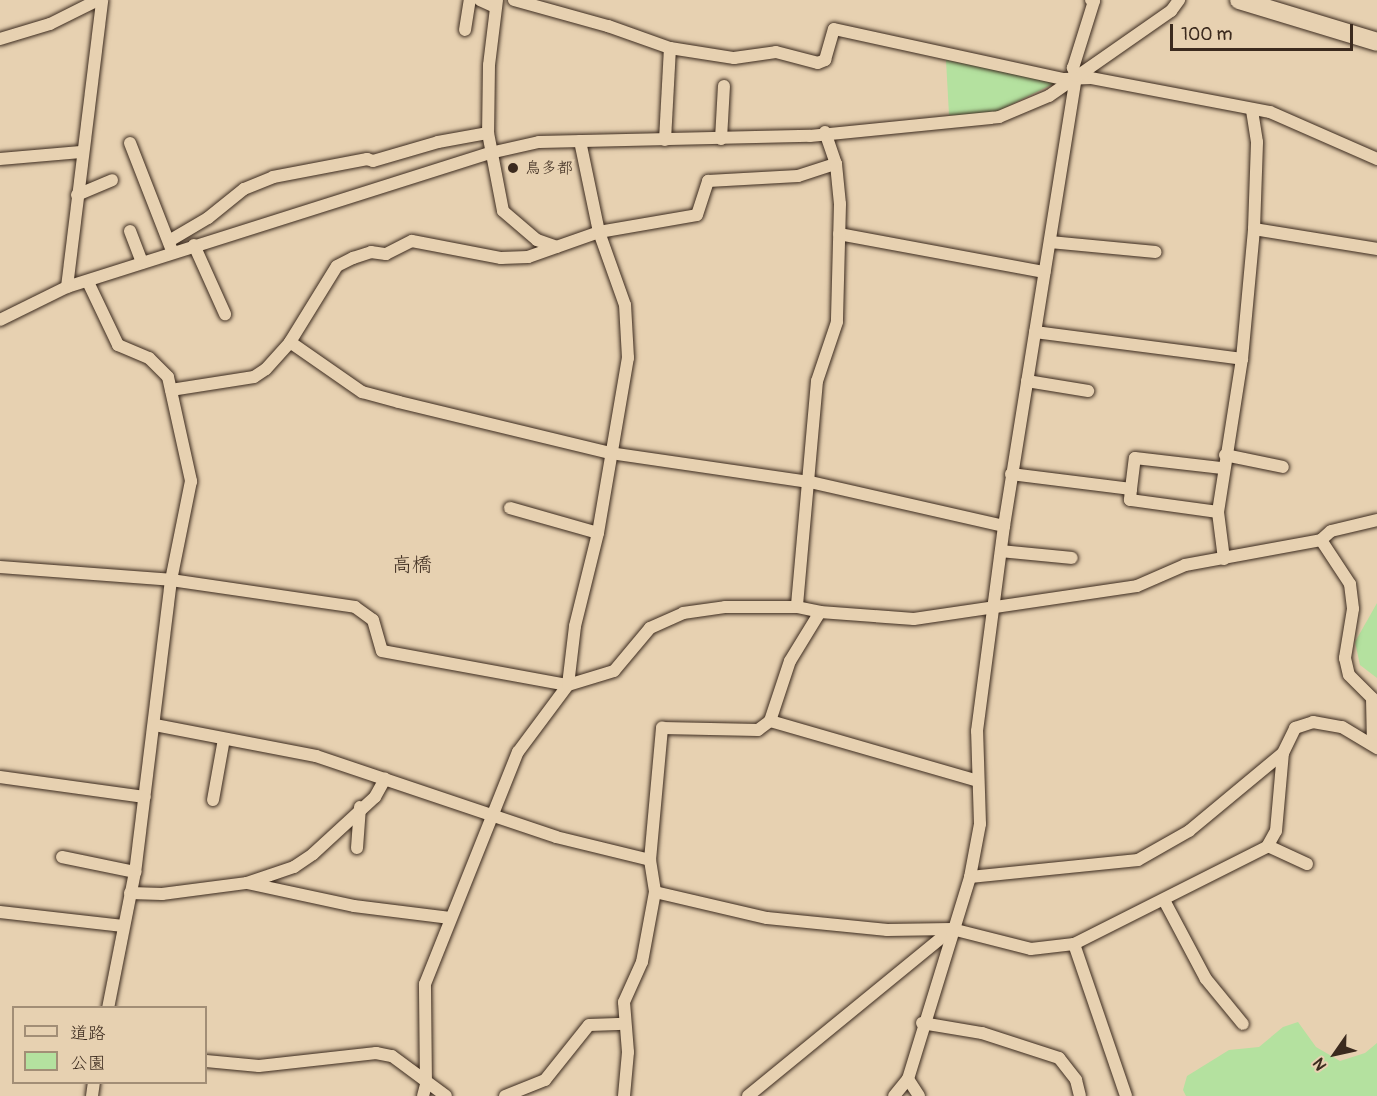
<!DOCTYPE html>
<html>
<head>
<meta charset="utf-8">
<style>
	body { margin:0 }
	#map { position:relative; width:1377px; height:1096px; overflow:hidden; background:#e7d1b1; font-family:Pangolin,"Klee One",sans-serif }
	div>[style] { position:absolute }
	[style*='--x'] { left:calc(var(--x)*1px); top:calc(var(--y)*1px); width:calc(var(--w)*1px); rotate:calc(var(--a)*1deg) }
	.green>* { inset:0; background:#b4e19f }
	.roads { filter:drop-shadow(0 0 2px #3b2a1e) drop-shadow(0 0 2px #3b2a1e) }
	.minor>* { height:12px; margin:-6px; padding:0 6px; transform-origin:6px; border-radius:6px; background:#e7d1b1 }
	.highway>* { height:18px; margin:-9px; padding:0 9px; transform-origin:9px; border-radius:9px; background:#e7d1b1 }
	.dots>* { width:16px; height:16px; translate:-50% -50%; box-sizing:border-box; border:3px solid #e7d1b1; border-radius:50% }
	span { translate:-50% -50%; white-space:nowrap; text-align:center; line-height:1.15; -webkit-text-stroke:5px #e7d1b1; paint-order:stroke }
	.poi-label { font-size:16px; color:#3b2a1e }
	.left { translate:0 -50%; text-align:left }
	.quarter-label { font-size:20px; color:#3b2a1e }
	.legend { position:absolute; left:12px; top:1006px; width:195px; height:78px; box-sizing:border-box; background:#e7d1b1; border:2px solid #a28e76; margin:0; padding:8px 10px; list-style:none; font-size:18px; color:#3b2a1e }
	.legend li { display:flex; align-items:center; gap:12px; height:30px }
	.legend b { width:30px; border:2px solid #a28e76 }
	.north { position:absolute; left:1305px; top:1024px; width:60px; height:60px; -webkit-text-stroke:4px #e7d1b1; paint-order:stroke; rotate:236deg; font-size:16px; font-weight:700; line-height:24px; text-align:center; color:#3b2a1e }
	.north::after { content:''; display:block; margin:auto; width:21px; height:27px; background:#3b2a1e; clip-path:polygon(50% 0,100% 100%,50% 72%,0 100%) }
	.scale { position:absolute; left:1170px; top:24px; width:183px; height:27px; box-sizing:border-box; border:3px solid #3b2a1e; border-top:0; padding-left:8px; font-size:18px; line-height:21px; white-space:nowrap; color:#3b2a1e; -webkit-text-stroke:4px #e7d1b1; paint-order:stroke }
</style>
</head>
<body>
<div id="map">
	<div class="green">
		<div style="clip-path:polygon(946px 60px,1051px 79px,1059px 81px,984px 118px,949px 115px)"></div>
		<div style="clip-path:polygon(1377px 603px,1377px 678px,1360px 665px,1355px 642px)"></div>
		<div style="clip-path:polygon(1298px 1022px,1316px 1047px,1340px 1061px,1365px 1053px,1377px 1043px,1377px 1096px,1186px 1096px,1183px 1090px,1187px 1076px,1229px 1050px,1259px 1047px,1283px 1027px)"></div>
	</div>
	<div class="roads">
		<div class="minor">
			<div style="--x:480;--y:0;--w:17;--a:25"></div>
			<div style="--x:497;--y:0;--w:65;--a:97"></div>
			<div style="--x:489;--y:65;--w:68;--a:90.8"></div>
			<div style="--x:488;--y:133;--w:79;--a:79.1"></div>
			<div style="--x:503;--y:211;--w:45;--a:40.5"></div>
			<div style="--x:537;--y:240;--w:21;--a:19"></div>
			<div style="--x:514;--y:0;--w:98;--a:15.5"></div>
			<div style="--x:608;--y:26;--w:66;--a:19.5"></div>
			<div style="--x:670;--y:48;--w:65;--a:8.9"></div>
			<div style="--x:734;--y:58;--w:42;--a:-8.1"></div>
			<div style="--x:776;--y:52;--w:43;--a:14.7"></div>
			<div style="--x:818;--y:63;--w:8;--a:-23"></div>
			<div style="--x:825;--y:60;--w:32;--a:-74"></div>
			<div style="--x:834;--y:29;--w:235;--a:12.3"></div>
			<div style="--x:1064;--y:79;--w:27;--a:-2"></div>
			<div style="--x:1091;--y:78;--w:182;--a:10.8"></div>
			<div style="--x:1270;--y:112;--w:117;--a:23.7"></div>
			<div style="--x:465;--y:30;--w:30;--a:-81"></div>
			<div style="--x:0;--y:39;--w:52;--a:-16.7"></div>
			<div style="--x:50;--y:24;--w:54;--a:-26.6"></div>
			<div style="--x:825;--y:132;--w:34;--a:71"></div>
			<div style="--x:721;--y:139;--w:53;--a:-86.8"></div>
			<div style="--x:665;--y:140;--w:92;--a:-86.9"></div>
			<div style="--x:130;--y:143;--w:113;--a:68.7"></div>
			<div style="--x:0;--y:159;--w:81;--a:-4.9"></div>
			<div style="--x:77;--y:195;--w:38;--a:-23"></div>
			<div style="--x:1254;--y:229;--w:125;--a:9.2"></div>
			<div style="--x:130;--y:231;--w:34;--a:69"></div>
			<div style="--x:839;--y:234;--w:209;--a:10.5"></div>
			<div style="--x:169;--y:241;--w:45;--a:-30.5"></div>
			<div style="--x:208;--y:218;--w:46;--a:-38.9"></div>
			<div style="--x:244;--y:189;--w:31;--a:-22"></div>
			<div style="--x:273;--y:177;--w:96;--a:-10.8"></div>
			<div style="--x:367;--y:159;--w:6;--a:18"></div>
			<div style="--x:373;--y:161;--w:68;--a:-16.3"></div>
			<div style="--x:438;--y:142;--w:51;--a:-10.2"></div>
			<div style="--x:1050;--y:242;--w:106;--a:5.4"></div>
			<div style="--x:194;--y:245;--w:76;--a:65.8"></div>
			<div style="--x:88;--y:282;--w:70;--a:64.5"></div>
			<div style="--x:118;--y:345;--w:34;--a:23"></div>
			<div style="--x:149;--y:358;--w:27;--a:45"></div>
			<div style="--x:168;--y:377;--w:107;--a:77.5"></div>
			<div style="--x:191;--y:481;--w:101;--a:101.4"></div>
			<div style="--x:171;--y:580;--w:294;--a:97"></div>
			<div style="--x:135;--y:872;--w:139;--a:101.2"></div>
			<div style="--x:67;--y:287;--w:289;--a:-83"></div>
			<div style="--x:0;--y:320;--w:75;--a:-26.2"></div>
			<div style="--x:67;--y:287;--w:444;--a:-17.6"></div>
			<div style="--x:490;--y:153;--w:50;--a:-12.7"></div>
			<div style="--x:539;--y:142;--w:271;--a:-1.3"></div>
			<div style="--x:810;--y:136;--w:190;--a:-5.7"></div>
			<div style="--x:999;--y:117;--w:54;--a:-22.8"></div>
			<div style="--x:1049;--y:96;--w:149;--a:-34.9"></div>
			<div style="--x:1171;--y:11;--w:14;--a:-54"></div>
			<div style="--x:1035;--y:332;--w:209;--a:7.4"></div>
			<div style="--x:290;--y:342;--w:88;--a:34.8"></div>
			<div style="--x:362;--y:392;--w:38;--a:15"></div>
			<div style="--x:399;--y:402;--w:217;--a:13.6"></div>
			<div style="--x:610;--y:453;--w:202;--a:8.3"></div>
			<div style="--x:810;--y:482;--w:199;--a:12.8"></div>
			<div style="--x:1027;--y:381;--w:62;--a:9.3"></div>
			<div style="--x:171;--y:390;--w:84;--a:-8.9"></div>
			<div style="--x:254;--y:377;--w:14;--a:-34"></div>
			<div style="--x:266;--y:369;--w:36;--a:-48"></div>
			<div style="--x:290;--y:342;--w:89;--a:-58.3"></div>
			<div style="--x:337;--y:266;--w:18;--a:-27"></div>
			<div style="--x:353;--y:258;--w:19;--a:-18"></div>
			<div style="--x:371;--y:252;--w:15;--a:8"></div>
			<div style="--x:386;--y:254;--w:29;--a:-27"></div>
			<div style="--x:412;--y:241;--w:91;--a:10.8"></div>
			<div style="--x:501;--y:258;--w:27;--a:-2"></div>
			<div style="--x:528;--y:257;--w:75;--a:-19.4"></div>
			<div style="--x:599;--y:232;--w:99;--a:-9.8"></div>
			<div style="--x:697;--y:215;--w:36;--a:-72"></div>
			<div style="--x:708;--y:181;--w:90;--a:-3.2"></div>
			<div style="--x:798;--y:176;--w:40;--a:-18"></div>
			<div style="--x:836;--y:164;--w:40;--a:84.3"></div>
			<div style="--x:840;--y:204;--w:118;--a:91.5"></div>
			<div style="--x:837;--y:322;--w:62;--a:108.7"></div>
			<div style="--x:817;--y:381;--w:227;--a:95.1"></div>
			<div style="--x:1225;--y:455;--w:59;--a:11.7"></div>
			<div style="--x:1011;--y:474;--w:121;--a:7.1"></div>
			<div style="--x:510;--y:508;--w:91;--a:15.9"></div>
			<div style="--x:1218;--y:512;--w:89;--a:-172.2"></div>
			<div style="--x:1130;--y:500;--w:11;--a:-85"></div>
			<div style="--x:1131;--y:489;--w:31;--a:-83"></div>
			<div style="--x:1135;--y:458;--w:88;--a:6.6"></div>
			<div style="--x:1321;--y:540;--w:13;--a:-42"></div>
			<div style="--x:1331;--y:531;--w:47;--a:-13.4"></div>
			<div style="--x:1001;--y:551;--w:71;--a:5.6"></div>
			<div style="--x:1224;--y:559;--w:47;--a:-97.3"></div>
			<div style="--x:1218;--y:512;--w:155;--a:-81.1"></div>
			<div style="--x:1242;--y:359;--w:131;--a:-84.7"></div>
			<div style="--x:1254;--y:229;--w:87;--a:-88"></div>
			<div style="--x:1257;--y:142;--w:32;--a:-99"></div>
			<div style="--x:0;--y:567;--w:171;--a:4.3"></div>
			<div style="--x:171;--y:580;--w:186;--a:8.3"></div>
			<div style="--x:355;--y:607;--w:22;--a:36"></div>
			<div style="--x:373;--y:620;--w:32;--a:74"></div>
			<div style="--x:382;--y:651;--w:189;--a:10.4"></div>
			<div style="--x:568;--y:685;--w:48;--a:-16.9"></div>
			<div style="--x:614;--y:671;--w:56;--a:-50.1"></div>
			<div style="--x:650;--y:628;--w:36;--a:-24"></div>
			<div style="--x:683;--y:613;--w:42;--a:-8.1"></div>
			<div style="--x:725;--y:607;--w:72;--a:0"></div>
			<div style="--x:797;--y:607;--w:24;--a:12"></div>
			<div style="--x:820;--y:612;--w:94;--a:4.3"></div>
			<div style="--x:914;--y:619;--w:225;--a:-8.4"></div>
			<div style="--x:1137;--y:586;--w:52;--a:-23.6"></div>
			<div style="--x:1185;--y:565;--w:138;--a:-10.4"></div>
			<div style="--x:1321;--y:540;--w:53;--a:56.6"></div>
			<div style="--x:1350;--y:584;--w:25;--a:83"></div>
			<div style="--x:1353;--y:609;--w:50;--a:99.3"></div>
			<div style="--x:1345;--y:658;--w:17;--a:77"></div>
			<div style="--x:1349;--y:675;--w:33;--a:45"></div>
			<div style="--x:1372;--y:698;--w:47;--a:88.8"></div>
			<div style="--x:770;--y:721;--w:216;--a:16.1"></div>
			<div style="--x:155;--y:725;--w:164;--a:10.9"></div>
			<div style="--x:316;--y:756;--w:253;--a:18.6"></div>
			<div style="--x:556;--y:837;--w:97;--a:13.7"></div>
			<div style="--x:650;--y:860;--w:32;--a:81"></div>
			<div style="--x:655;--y:892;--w:115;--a:13.1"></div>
			<div style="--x:767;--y:918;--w:121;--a:5.7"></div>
			<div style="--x:887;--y:930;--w:65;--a:-0.9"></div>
			<div style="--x:952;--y:929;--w:81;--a:14.2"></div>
			<div style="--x:1031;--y:949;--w:43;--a:-6.6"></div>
			<div style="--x:1074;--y:944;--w:216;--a:-26.7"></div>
			<div style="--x:1267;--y:847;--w:18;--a:-61"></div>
			<div style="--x:1276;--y:831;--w:78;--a:-84.9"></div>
			<div style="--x:1283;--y:753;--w:28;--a:-64"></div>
			<div style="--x:1295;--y:728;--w:19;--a:-18"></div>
			<div style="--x:1313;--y:722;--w:29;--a:10"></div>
			<div style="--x:1342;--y:727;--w:41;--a:31"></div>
			<div style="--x:0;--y:777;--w:146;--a:7.9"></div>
			<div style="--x:213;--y:800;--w:62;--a:-79.8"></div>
			<div style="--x:1268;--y:846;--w:43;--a:24.8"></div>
			<div style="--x:357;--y:848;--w:41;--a:-85.8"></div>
			<div style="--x:62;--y:857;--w:75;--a:11.6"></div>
			<div style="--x:650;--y:860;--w:133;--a:-84.8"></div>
			<div style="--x:662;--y:728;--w:96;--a:1.2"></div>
			<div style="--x:758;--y:730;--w:15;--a:-37"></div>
			<div style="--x:770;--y:721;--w:63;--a:-71.6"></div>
			<div style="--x:790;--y:661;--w:57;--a:-58.5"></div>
			<div style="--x:970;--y:877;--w:169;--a:-5.8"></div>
			<div style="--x:1138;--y:860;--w:59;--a:-29.6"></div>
			<div style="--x:1189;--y:831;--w:122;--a:-39.7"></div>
			<div style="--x:247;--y:883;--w:50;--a:-18.8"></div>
			<div style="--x:294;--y:867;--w:23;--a:-34"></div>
			<div style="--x:313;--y:854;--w:84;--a:-42.6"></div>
			<div style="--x:375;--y:797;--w:21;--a:-61"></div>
			<div style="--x:130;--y:893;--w:32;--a:2"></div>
			<div style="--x:162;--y:894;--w:86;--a:-7.4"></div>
			<div style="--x:247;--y:883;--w:109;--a:12.1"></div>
			<div style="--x:354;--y:906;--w:97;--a:7.1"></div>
			<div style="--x:1165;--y:902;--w:87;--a:62"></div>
			<div style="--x:1206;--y:979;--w:58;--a:50.6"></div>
			<div style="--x:0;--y:912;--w:124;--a:6.5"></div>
			<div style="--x:1074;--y:944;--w:161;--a:71.1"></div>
			<div style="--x:922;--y:1023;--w:61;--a:9.5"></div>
			<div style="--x:982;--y:1033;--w:81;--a:18"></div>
			<div style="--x:1059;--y:1058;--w:28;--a:52"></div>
			<div style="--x:1076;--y:1080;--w:16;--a:76"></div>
			<div style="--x:206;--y:1061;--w:53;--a:5.4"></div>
			<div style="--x:259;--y:1066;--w:118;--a:-6.3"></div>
			<div style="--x:376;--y:1053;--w:16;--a:11"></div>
			<div style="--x:392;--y:1056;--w:67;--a:36.5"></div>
			<div style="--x:908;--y:1079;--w:20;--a:57"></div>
			<div style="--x:92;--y:1096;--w:14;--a:-82"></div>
			<div style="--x:423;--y:1096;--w:11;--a:-75"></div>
			<div style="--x:426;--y:1085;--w:101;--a:-90.6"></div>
			<div style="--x:425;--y:984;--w:250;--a:-68.2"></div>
			<div style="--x:518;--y:752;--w:84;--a:-53.3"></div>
			<div style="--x:568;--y:685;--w:59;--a:-83.2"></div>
			<div style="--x:575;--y:626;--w:96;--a:-76.1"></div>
			<div style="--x:598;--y:533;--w:178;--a:-80.3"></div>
			<div style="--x:628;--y:358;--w:53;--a:-93.2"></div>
			<div style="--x:625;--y:305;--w:77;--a:-109.6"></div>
			<div style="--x:599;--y:232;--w:93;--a:-101.8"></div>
			<div style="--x:505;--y:1096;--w:43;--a:-21.8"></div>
			<div style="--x:545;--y:1080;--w:70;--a:-51.3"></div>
			<div style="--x:589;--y:1025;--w:36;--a:-2"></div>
			<div style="--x:624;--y:1096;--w:44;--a:-84.8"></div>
			<div style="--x:628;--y:1052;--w:50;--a:-94.6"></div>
			<div style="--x:624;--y:1002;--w:44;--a:-65.8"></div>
			<div style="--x:642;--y:962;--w:71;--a:-79.5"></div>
			<div style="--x:748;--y:1096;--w:262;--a:-39.3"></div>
			<div style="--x:894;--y:1096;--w:22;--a:-51"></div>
			<div style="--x:908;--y:1079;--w:211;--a:-72.9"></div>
			<div style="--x:970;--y:877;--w:54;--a:-79.3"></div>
			<div style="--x:980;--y:824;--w:93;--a:-91.8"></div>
			<div style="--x:977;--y:731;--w:207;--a:-82.5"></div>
			<div style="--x:1004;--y:526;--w:456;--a:-80.9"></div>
			<div style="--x:1076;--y:76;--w:9;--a:-111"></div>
			<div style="--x:1073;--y:68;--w:70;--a:-72.6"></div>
			<div style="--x:1094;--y:1;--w:3;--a:-162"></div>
		</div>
		<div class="highway">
			<div style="--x:1239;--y:0;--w:144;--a:16.9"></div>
		</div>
	</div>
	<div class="dots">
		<div style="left:513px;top:168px;background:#3b2a1e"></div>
	</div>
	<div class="poi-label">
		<span class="left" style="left:525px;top:168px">鳥多都</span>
	</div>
	<div class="quarter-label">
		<span style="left:412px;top:564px">高橋</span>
	</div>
	<ul class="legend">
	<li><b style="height:8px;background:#e7d1b1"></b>道路</li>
	<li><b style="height:16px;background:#b4e19f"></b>公園</li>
	</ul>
	<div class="north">N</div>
	<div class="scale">100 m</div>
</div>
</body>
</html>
